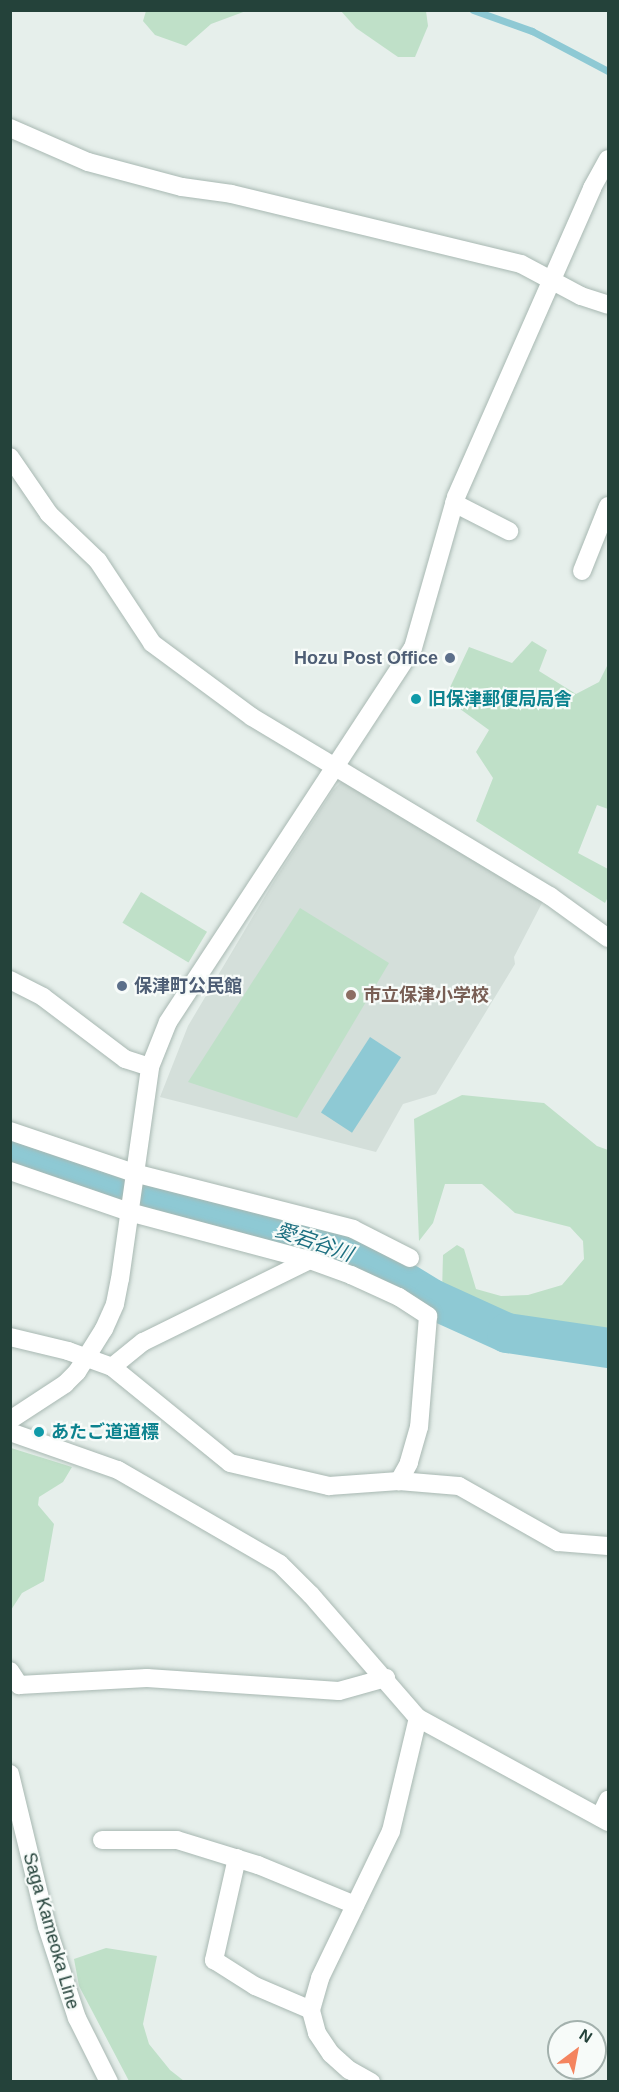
<!DOCTYPE html>
<html>
<head>
<meta charset="utf-8">
<style>
	body { margin:0 }
	#map { position:relative; width:619px; height:2092px; overflow:hidden; background:#e6efeb; font-family:Helvetica,"Noto Sans JP",sans-serif }
	div>[style] { position:absolute }
	[style*='--x'] { left:calc(var(--x)*1px); top:calc(var(--y)*1px); width:calc(var(--w)*1px); rotate:calc(var(--a)*1deg) }
	.built>* { inset:0; background:#d4dfda }
	.green>* { inset:0; background:#bfe0c8; transform-origin:0 0 }
	.water>* { inset:0; background:#8ec9d4; transform-origin:0 0 }
	.stream>* { height:7px; margin:-3.5px; padding:0 3.5px; transform-origin:3.5px; border-radius:3.5px; background:#8ec9d4 }
	.river>* { height:40px; margin:-20px; padding:0 20px; transform-origin:20px; border-radius:20px; background:#8ec9d4 }
	.roads { filter:drop-shadow(0 0 2px #a8b8b2) drop-shadow(0 0 2px #a8b8b2) }
	.minor>* { height:18px; margin:-9px; padding:0 9px; transform-origin:9px; border-radius:9px; background:#fff }
	.secondary>* { height:18px; margin:-9px; padding:0 9px; transform-origin:9px; border-radius:9px; background:#fff }
	.dots>* { width:16px; height:16px; translate:-50% -50%; box-sizing:border-box; border:3px solid #f7fbf9; border-radius:50% }
	span { translate:-50% -50%; white-space:nowrap; text-align:center; line-height:1.15; -webkit-text-stroke:4.5px #f7fbf9; paint-order:stroke }
	.service-label { font-size:18px; color:#4e5e75; font-weight:700 }
	.right { translate:-100% -50%; text-align:right }
	.left { translate:0 -50%; text-align:left }
	.culture-label { font-size:18px; color:#0d838f; font-weight:700 }
	.education-label { font-size:18px; color:#785e54; font-weight:700 }
	.street-label { font-size:18px; color:#24423a }
	.water-label { font-size:20px; color:#1c6f80; font-style:italic }
	.frame { position:absolute; inset:0; border:12px solid #24423a; pointer-events:none }
	.north { position:absolute; left:547px; top:2020px; width:60px; height:60px; box-sizing:border-box; background:#f7fbf9; border:2px solid #a3b1ad; border-radius:50%; rotate:32deg; font-size:16px; font-weight:700; line-height:24px; text-align:center; color:#24423a }
	.north::after { content:''; display:block; margin:auto; width:21px; height:27px; background:#f4845f; clip-path:polygon(50% 0,100% 100%,50% 72%,0 100%) }
</style>
</head>
<body>
<div id="map">
	<div class="built">
		<div style="clip-path:polygon(345px 778px,543px 901px,514px 957px,515px 964px,436px 1094px,403px 1104px,376px 1152px,160px 1097px,188px 1026px,274px 881px,333px 790px)"></div>
	</div>
	<div class="green">
		<div style="clip-path:polygon(146px 11px,146px 10px,246px 11px,211px 24px,186px 46px,155px 35px,143px 21px)"></div>
		<div style="clip-path:polygon(341px 11px,426px 11px,428px 26px,415px 57px,398px 57px,356px 28px)"></div>
		<div style="clip-path:polygon(532px 641px,547px 650px,539px 671px,576px 694px,599px 682px,608px 664px,608px 809px,597px 805px,578px 853px,608px 869px,608px 897px,605px 903px,476px 821px,493px 778px,476px 752px,489px 730px,445px 698px,469px 647px,512px 663px)"></div>
		<div style="left:141px;top:892px;width:77px;height:36px;rotate:31deg"></div>
		<div style="clip-path:polygon(300px 908px,389px 963px,297px 1118px,188px 1082px)"></div>
		<div style="clip-path:polygon(462px 1095px,544px 1103px,597px 1146px,608px 1150px,608px 1333px,564px 1333px,481px 1310px,442px 1292px,443px 1255px,457px 1245px,464px 1249px,476px 1289px,501px 1296px,528px 1295px,562px 1285px,584px 1259px,583px 1241px,570px 1227px,515px 1213px,482px 1184px,445px 1184px,433px 1223px,419px 1241px,414px 1119px)"></div>
		<div style="clip-path:polygon(11px 1448px,72px 1467px,63px 1482px,39px 1497px,38px 1505px,54px 1524px,44px 1581px,22px 1593px,11px 1610px)"></div>
		<div style="clip-path:polygon(106px 1948px,157px 1956px,143px 2024px,149px 2044px,170px 2070px,184px 2081px,129px 2081px,79px 1986px,74px 1959px)"></div>
	</div>
	<div class="water">
		<div style="left:370px;top:1037px;width:37px;height:90px;rotate:33deg"></div>
	</div>
	<div class="stream">
		<div style="--x:473;--y:10;--w:63;--a:19.6"></div>
		<div style="--x:532;--y:31;--w:86;--a:27.8"></div>
	</div>
	<div class="river">
		<div style="--x:10;--y:1152;--w:38;--a:20"></div>
		<div style="--x:46;--y:1165;--w:307;--a:15.7"></div>
		<div style="--x:342;--y:1248;--w:37;--a:26"></div>
		<div style="--x:375;--y:1264;--w:67;--a:31.6"></div>
		<div style="--x:432;--y:1299;--w:82;--a:24.4"></div>
		<div style="--x:507;--y:1333;--w:102;--a:8.4"></div>
	</div>
	<div class="roads">
		<div class="minor">
			<div style="--x:10;--y:128;--w:85;--a:23.6"></div>
			<div style="--x:88;--y:162;--w:97;--a:14.9"></div>
			<div style="--x:182;--y:187;--w:50;--a:8"></div>
			<div style="--x:232;--y:194;--w:297;--a:13.6"></div>
			<div style="--x:521;--y:264;--w:68;--a:28.1"></div>
			<div style="--x:581;--y:296;--w:28;--a:18"></div>
			<div style="--x:10;--y:457;--w:69;--a:55.6"></div>
			<div style="--x:49;--y:514;--w:68;--a:43.8"></div>
			<div style="--x:98;--y:561;--w:98;--a:56.6"></div>
			<div style="--x:152;--y:643;--w:124;--a:36.5"></div>
			<div style="--x:252;--y:717;--w:348;--a:31"></div>
			<div style="--x:550;--y:896;--w:72;--a:35.9"></div>
			<div style="--x:454;--y:503;--w:62;--a:27"></div>
			<div style="--x:582;--y:571;--w:70;--a:-68.2"></div>
			<div style="--x:10;--y:980;--w:37;--a:27"></div>
			<div style="--x:43;--y:997;--w:103;--a:37.1"></div>
			<div style="--x:125;--y:1059;--w:26;--a:18"></div>
			<div style="--x:10;--y:1131;--w:131;--a:18.7"></div>
			<div style="--x:134;--y:1173;--w:226;--a:14.3"></div>
			<div style="--x:353;--y:1229;--w:64;--a:27"></div>
			<div style="--x:10;--y:1171;--w:126;--a:19"></div>
			<div style="--x:129;--y:1212;--w:187;--a:14.9"></div>
			<div style="--x:10;--y:1337;--w:60;--a:13.6"></div>
			<div style="--x:68;--y:1351;--w:47;--a:20"></div>
			<div style="--x:112;--y:1367;--w:152;--a:39.1"></div>
			<div style="--x:230;--y:1463;--w:102;--a:13.1"></div>
			<div style="--x:329;--y:1486;--w:70;--a:-4.1"></div>
			<div style="--x:399;--y:1481;--w:60;--a:4.8"></div>
			<div style="--x:459;--y:1486;--w:114;--a:29.5"></div>
			<div style="--x:558;--y:1542;--w:50;--a:4.6"></div>
			<div style="--x:112;--y:1367;--w:40;--a:-39"></div>
			<div style="--x:143;--y:1342;--w:186;--a:-26.2"></div>
			<div style="--x:310;--y:1260;--w:44;--a:20.1"></div>
			<div style="--x:351;--y:1275;--w:53;--a:24.6"></div>
			<div style="--x:399;--y:1297;--w:35;--a:33"></div>
			<div style="--x:428;--y:1316;--w:111;--a:94.6"></div>
			<div style="--x:419;--y:1427;--w:37;--a:106"></div>
			<div style="--x:409;--y:1463;--w:21;--a:119"></div>
			<div style="--x:10;--y:1420;--w:66;--a:-33.2"></div>
			<div style="--x:65;--y:1384;--w:17;--a:-45"></div>
			<div style="--x:77;--y:1372;--w:51;--a:-57.9"></div>
			<div style="--x:104;--y:1329;--w:27;--a:-66"></div>
			<div style="--x:115;--y:1304;--w:25;--a:-79"></div>
			<div style="--x:120;--y:1279;--w:214;--a:-81.9"></div>
			<div style="--x:150;--y:1067;--w:48;--a:-68.2"></div>
			<div style="--x:168;--y:1022;--w:447;--a:-56.8"></div>
			<div style="--x:413;--y:648;--w:157;--a:-74.1"></div>
			<div style="--x:456;--y:497;--w:338;--a:-66.2"></div>
			<div style="--x:592;--y:188;--w:33;--a:-61"></div>
			<div style="--x:10;--y:1432;--w:114;--a:19.4"></div>
			<div style="--x:118;--y:1470;--w:187;--a:30.1"></div>
			<div style="--x:280;--y:1564;--w:44;--a:45"></div>
			<div style="--x:311;--y:1595;--w:163;--a:49"></div>
			<div style="--x:418;--y:1718;--w:217;--a:28.7"></div>
			<div style="--x:10;--y:1671;--w:17;--a:57"></div>
			<div style="--x:19;--y:1685;--w:128;--a:-3.1"></div>
			<div style="--x:147;--y:1678;--w:192;--a:3.9"></div>
			<div style="--x:339;--y:1691;--w:49;--a:-15.5"></div>
			<div style="--x:600;--y:1817;--w:19;--a:-65"></div>
			<div style="--x:102;--y:1840;--w:75;--a:0"></div>
			<div style="--x:177;--y:1840;--w:85;--a:17.2"></div>
			<div style="--x:258;--y:1865;--w:105;--a:22.4"></div>
			<div style="--x:237;--y:1858;--w:105;--a:102.7"></div>
			<div style="--x:214;--y:1960;--w:49;--a:32.4"></div>
			<div style="--x:255;--y:1986;--w:61;--a:23.2"></div>
			<div style="--x:371;--y:2082;--w:25;--a:-151"></div>
			<div style="--x:349;--y:2070;--w:24;--a:-138"></div>
			<div style="--x:331;--y:2054;--w:25;--a:-124"></div>
			<div style="--x:317;--y:2033;--w:24;--a:-105"></div>
			<div style="--x:311;--y:2010;--w:33;--a:-74"></div>
			<div style="--x:320;--y:1978;--w:163;--a:-64.2"></div>
			<div style="--x:391;--y:1831;--w:116;--a:-76.6"></div>
		</div>
		<div class="secondary">
			<div style="--x:10;--y:1774;--w:157;--a:76.4"></div>
			<div style="--x:47;--y:1927;--w:96;--a:71.8"></div>
			<div style="--x:77;--y:2018;--w:72;--a:63.4"></div>
		</div>
	</div>
	<div class="dots">
		<div style="left:450px;top:658px;background:#5c6f8a"></div>
		<div style="left:416px;top:699px;background:#0f9aa8"></div>
		<div style="left:122px;top:986px;background:#5c6f8a"></div>
		<div style="left:351px;top:995px;background:#8d6e63"></div>
		<div style="left:39px;top:1432px;background:#0f9aa8"></div>
	</div>
	<div class="service-label">
		<span class="right" style="left:438px;top:658px">Hozu Post Office</span>
		<span class="left" style="left:134px;top:986px">保津町公民館</span>
	</div>
	<div class="culture-label">
		<span class="left" style="left:428px;top:699px">旧保津郵便局局舎</span>
		<span class="left" style="left:51px;top:1432px">あたご道道標</span>
	</div>
	<div class="education-label">
		<span class="left" style="left:363px;top:995px">市立保津小学校</span>
	</div>
	<div class="street-label">
		<span style="left:51px;top:1931px;rotate:74deg">Saga Kameoka Line</span>
	</div>
	<div class="water-label">
		<span style="left:314px;top:1242px;rotate:19deg">愛宕谷川</span>
	</div>
	<div class="frame"></div>
	<div class="north">N</div>
</div>
</body>
</html>
